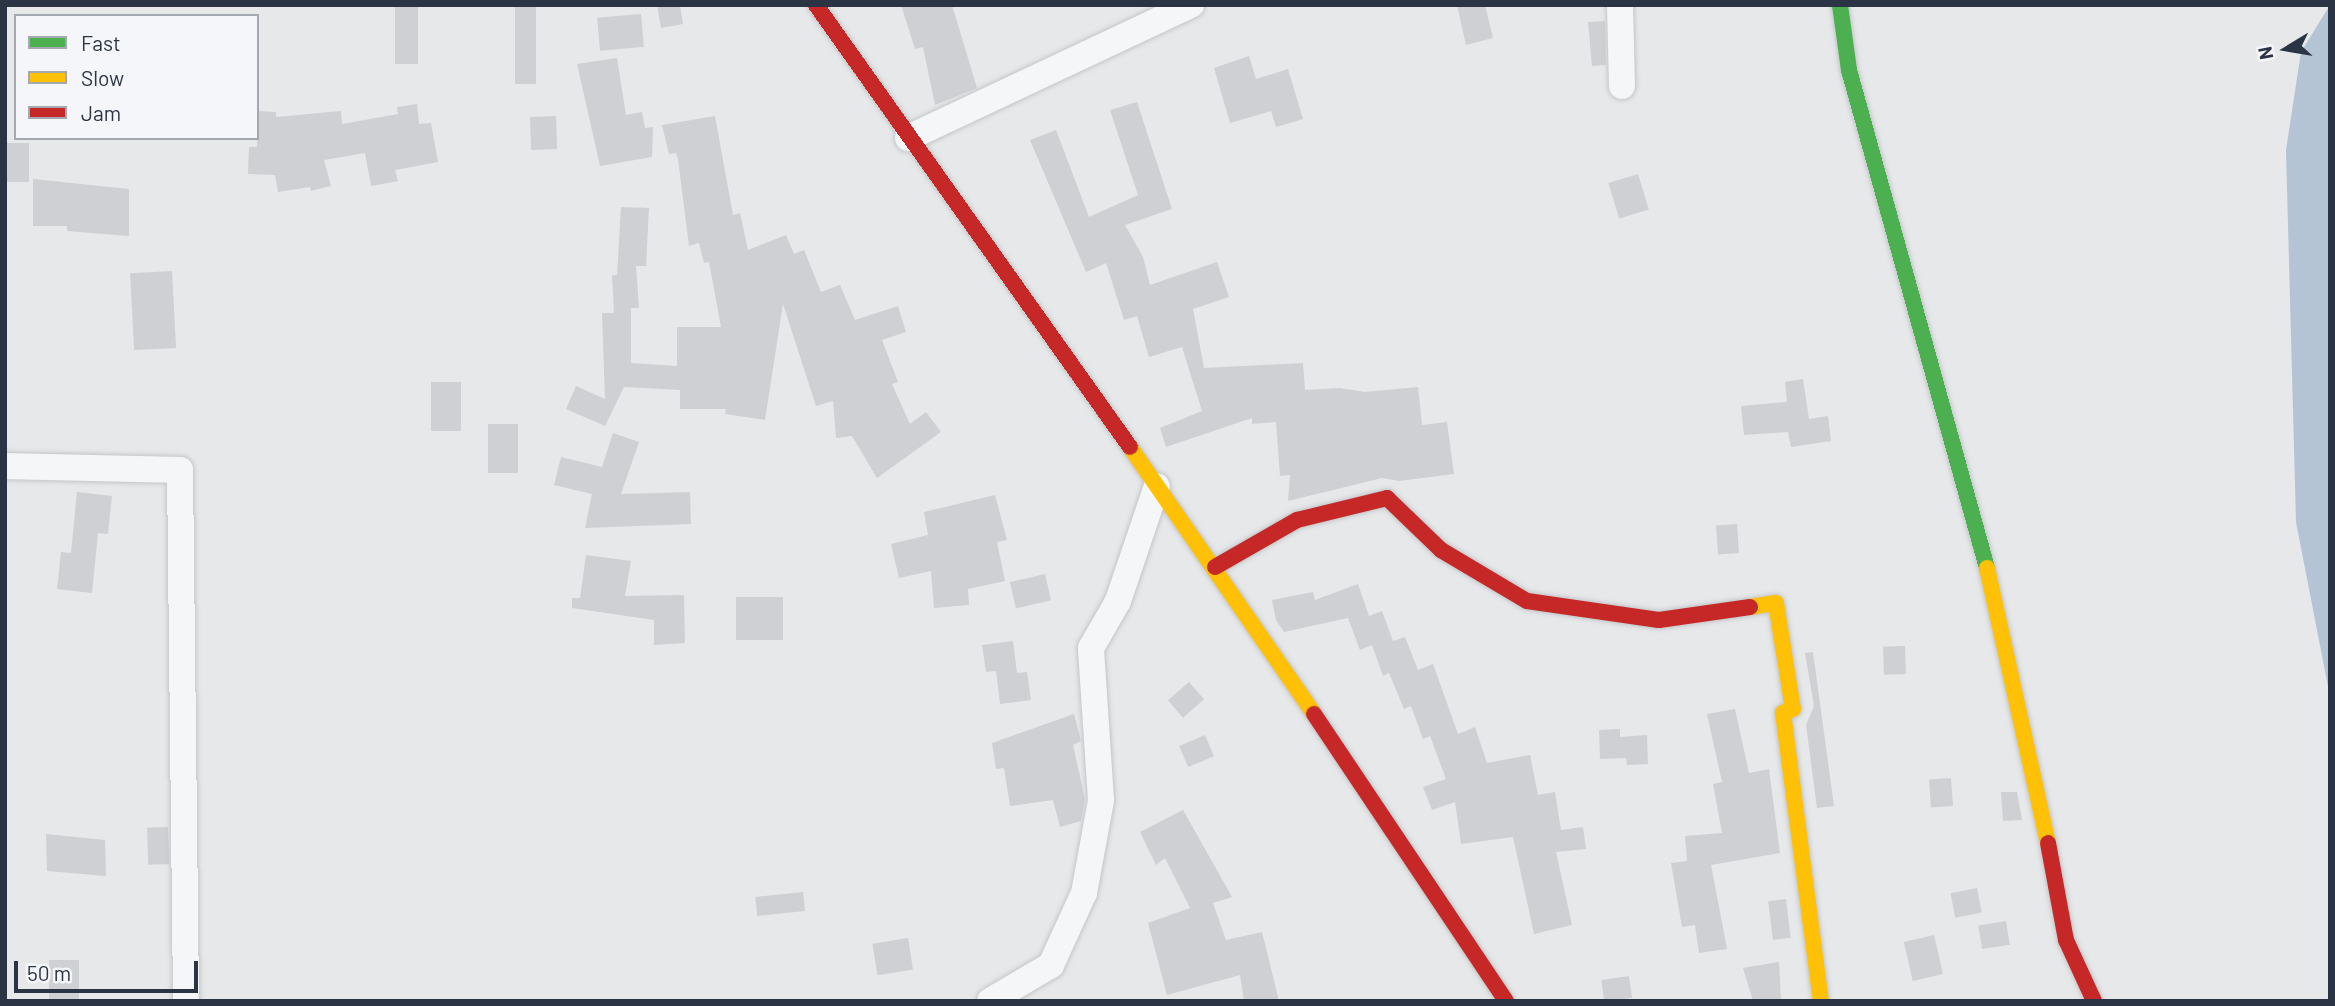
<!DOCTYPE html>
<html>
<head>
<meta charset="utf-8">
<style>
	body { margin:0 }
	#map { position:relative; width:2335px; height:1006px; overflow:hidden; background:#e6e8ea; font-family:Barlow,sans-serif }
	div>[style] { position:absolute }
	[style*='--x'] { left:calc(var(--x)*1px); top:calc(var(--y)*1px); width:calc(var(--w)*1px); rotate:calc(var(--a)*1deg) }
	.water>* { inset:0; background:#b4c4d5 }
	.building>* { inset:0; background:#ced0d3; transform-origin:0 0 }
	.roads { filter:drop-shadow(0 0 2px #c4c6c8) drop-shadow(0 0 2px #c4c6c8) }
	.street>* { height:26px; margin:-13px; padding:0 13px; transform-origin:13px; border-radius:13px; background:#f5f6f7 }
	.fast>* { height:16px; margin:-8px; padding:0 8px; transform-origin:8px; border-radius:8px; background:#4caf50 }
	.slow>* { height:16px; margin:-8px; padding:0 8px; transform-origin:8px; border-radius:8px; background:#ffc107 }
	.jam>* { height:16px; margin:-8px; padding:0 8px; transform-origin:8px; border-radius:8px; background:#c62828 }
	span { translate:-50% -50%; white-space:nowrap; text-align:center; line-height:1.15; -webkit-text-stroke:5px #f4f6f9; paint-order:stroke }
	.frame { position:absolute; inset:0; border:7px solid #2b3445; pointer-events:none }
	.legend { position:absolute; left:14px; top:14px; width:245px; height:126px; box-sizing:border-box; background:#f4f6f9; border:2px solid #a4a8b1; margin:0; padding:9px 12px; list-style:none; font-size:21px; color:#2b3445 }
	.legend li { display:flex; align-items:center; gap:14px; height:35px }
	.legend b { width:35px; border:2px solid #a4a8b1 }
	.north { position:absolute; left:2251px; top:14px; width:70px; height:70px; -webkit-text-stroke:5px #f4f6f9; paint-order:stroke; rotate:259deg; font-size:19px; font-weight:700; line-height:28px; text-align:center; color:#2b3445 }
	.north::after { content:''; display:block; margin:auto; width:24px; height:32px; background:#2b3445; clip-path:polygon(50% 0,100% 100%,50% 72%,0 100%) }
	.scale { position:absolute; left:14px; top:961px; width:184px; height:32px; box-sizing:border-box; border:4px solid #2b3445; border-top:0; padding-left:9px; font-size:21px; line-height:24px; white-space:nowrap; color:#2b3445; -webkit-text-stroke:5px #f4f6f9; paint-order:stroke }
</style>
</head>
<body>
<div id="map">
	<div class="water">
		<div style="clip-path:polygon(2330px 5px,2330px 697px,2296px 522px,2286px 150px,2301px 52px)"></div>
	</div>
	<div class="building">
		<div style="left:395px;top:5px;width:23px;height:59px"></div>
		<div style="left:515px;top:5px;width:21px;height:79px"></div>
		<div style="clip-path:polygon(657px 5px,680px 5px,683px 24px,661px 28px)"></div>
		<div style="clip-path:polygon(901px 5px,952px 5px,977px 88px,935px 105px,923px 47px,915px 49px)"></div>
		<div style="clip-path:polygon(1457px 5px,1485px 5px,1493px 38px,1466px 45px)"></div>
		<div style="left:641px;top:14px;width:33px;height:44px;rotate:85deg"></div>
		<div style="clip-path:polygon(1605px 21px,1606px 65px,1592px 66px,1588px 22px)"></div>
		<div style="clip-path:polygon(1249px 56px,1256px 79px,1288px 69px,1303px 119px,1276px 127px,1271px 111px,1230px 123px,1214px 68px)"></div>
		<div style="clip-path:polygon(617px 58px,626px 115px,642px 112px,645px 128px,653px 127px,652px 157px,600px 166px,577px 64px)"></div>
		<div style="clip-path:polygon(1137px 102px,1172px 209px,1125px 225px,1143px 257px,1150px 285px,1217px 262px,1229px 297px,1193px 309px,1204px 368px,1303px 363px,1305px 390px,1340px 388px,1365px 392px,1418px 387px,1422px 425px,1447px 422px,1454px 474px,1399px 481px,1382px 478px,1288px 501px,1290px 475px,1280px 476px,1276px 422px,1252px 424px,1252px 418px,1166px 447px,1160px 428px,1202px 411px,1182px 347px,1149px 357px,1137px 316px,1124px 320px,1106px 263px,1086px 272px,1030px 140px,1056px 130px,1089px 217px,1138px 195px,1110px 110px)"></div>
		<div style="clip-path:polygon(417px 104px,419px 124px,431px 123px,438px 162px,395px 170px,398px 181px,371px 186px,365px 153px,324px 160px,331px 186px,311px 191px,310px 187px,278px 192px,275px 175px,248px 174px,249px 147px,257px 147px,257px 111px,276px 112px,276px 117px,341px 111px,342px 124px,398px 114px,397px 107px)"></div>
		<div style="left:556px;top:116px;width:33px;height:26px;rotate:88deg"></div>
		<div style="clip-path:polygon(715px 116px,733px 215px,740px 213px,748px 250px,786px 235px,794px 254px,804px 250px,821px 292px,840px 285px,855px 320px,898px 306px,906px 332px,882px 340px,898px 382px,892px 384px,910px 424px,926px 412px,941px 432px,877px 478px,852px 436px,836px 438px,833px 401px,816px 406px,783px 304px,765px 420px,725px 414px,726px 409px,680px 409px,680px 390px,624px 387px,605px 426px,566px 409px,576px 386px,605px 399px,602px 313px,614px 313px,612px 275px,617px 275px,621px 207px,649px 208px,646px 266px,636px 266px,639px 308px,631px 308px,631px 363px,677px 366px,677px 327px,721px 327px,709px 262px,704px 263px,699px 243px,689px 246px,678px 159px,676px 153px,669px 154px,662px 125px)"></div>
		<div style="left:5px;top:143px;width:24px;height:39px"></div>
		<div style="left:1638px;top:174px;width:37px;height:31px;rotate:73deg"></div>
		<div style="clip-path:polygon(33px 179px,129px 189px,129px 236px,67px 231px,67px 226px,33px 226px)"></div>
		<div style="left:172px;top:271px;width:77px;height:42px;rotate:87deg"></div>
		<div style="clip-path:polygon(1803px 379px,1809px 419px,1828px 416px,1831px 441px,1791px 447px,1788px 432px,1744px 435px,1741px 406px,1787px 402px,1785px 382px)"></div>
		<div style="left:461px;top:382px;width:49px;height:30px;rotate:90deg"></div>
		<div style="left:518px;top:424px;width:49px;height:30px;rotate:90deg"></div>
		<div style="clip-path:polygon(613px 433px,639px 442px,621px 494px,690px 492px,691px 524px,585px 528px,592px 494px,554px 485px,561px 457px,602px 467px)"></div>
		<div style="clip-path:polygon(77px 492px,112px 496px,108px 534px,98px 533px,92px 593px,57px 589px,61px 552px,71px 553px)"></div>
		<div style="clip-path:polygon(995px 495px,1007px 540px,997px 542px,1005px 581px,968px 589px,969px 605px,934px 608px,931px 571px,899px 578px,891px 544px,928px 535px,924px 512px)"></div>
		<div style="left:1737px;top:524px;width:29px;height:21px;rotate:86deg"></div>
		<div style="clip-path:polygon(586px 555px,631px 561px,625px 596px,684px 595px,685px 643px,654px 645px,654px 620px,572px 608px,572px 598px,580px 598px)"></div>
		<div style="left:1045px;top:574px;width:27px;height:36px;rotate:77deg"></div>
		<div style="clip-path:polygon(1358px 584px,1369px 616px,1382px 611px,1393px 641px,1405px 637px,1418px 670px,1433px 664px,1458px 734px,1475px 727px,1487px 763px,1530px 755px,1538px 795px,1555px 792px,1561px 830px,1583px 827px,1586px 849px,1556px 852px,1572px 925px,1534px 934px,1513px 837px,1461px 844px,1455px 802px,1432px 810px,1423px 787px,1446px 779px,1430px 736px,1423px 739px,1411px 706px,1404px 709px,1389px 673px,1383px 676px,1372px 645px,1360px 650px,1348px 618px,1284px 632px,1276px 620px,1272px 600px,1313px 592px,1315px 600px)"></div>
		<div style="left:736px;top:597px;width:47px;height:43px"></div>
		<div style="clip-path:polygon(1013px 641px,1017px 673px,1027px 672px,1031px 700px,1000px 704px,996px 671px,986px 672px,982px 645px)"></div>
		<div style="left:1905px;top:646px;width:28px;height:22px;rotate:88deg"></div>
		<div style="clip-path:polygon(1813px 652px,1834px 806px,1817px 808px,1806px 725px,1814px 706px,1805px 653px)"></div>
		<div style="left:1189px;top:682px;width:23px;height:28px;rotate:49deg"></div>
		<div style="clip-path:polygon(1735px 709px,1749px 773px,1769px 769px,1780px 853px,1711px 865px,1727px 949px,1699px 953px,1695px 925px,1682px 927px,1671px 863px,1687px 861px,1685px 836px,1722px 833px,1713px 784px,1722px 782px,1707px 714px)"></div>
		<div style="clip-path:polygon(1074px 714px,1081px 741px,1073px 745px,1085px 799px,1081px 821px,1060px 827px,1053px 800px,1010px 806px,1004px 768px,996px 769px,992px 743px)"></div>
		<div style="clip-path:polygon(1620px 729px,1620px 737px,1647px 735px,1648px 764px,1627px 765px,1626px 758px,1600px 759px,1599px 730px)"></div>
		<div style="left:1205px;top:735px;width:23px;height:28px;rotate:67deg"></div>
		<div style="left:1951px;top:778px;width:28px;height:22px;rotate:86deg"></div>
		<div style="clip-path:polygon(2001px 792px,2017px 792px,2022px 820px,2003px 821px)"></div>
		<div style="clip-path:polygon(1183px 810px,1232px 897px,1213px 903px,1226px 940px,1262px 932px,1279px 1001px,1244px 1001px,1240px 975px,1167px 995px,1148px 923px,1190px 908px,1165px 858px,1156px 865px,1140px 832px)"></div>
		<div style="left:168px;top:827px;width:37px;height:21px;rotate:88deg"></div>
		<div style="clip-path:polygon(46px 834px,105px 840px,106px 876px,47px 871px)"></div>
		<div style="left:1977px;top:888px;width:25px;height:27px;rotate:79deg"></div>
		<div style="left:803px;top:892px;width:19px;height:48px;rotate:84deg"></div>
		<div style="left:1786px;top:899px;width:39px;height:18px;rotate:83deg"></div>
		<div style="left:2006px;top:921px;width:24px;height:28px;rotate:81deg"></div>
		<div style="left:1934px;top:935px;width:40px;height:31px;rotate:77deg"></div>
		<div style="left:908px;top:938px;width:32px;height:36px;rotate:81deg"></div>
		<div style="left:79px;top:960px;width:41px;height:30px;rotate:90deg"></div>
		<div style="clip-path:polygon(1779px 962px,1781px 1001px,1753px 1001px,1743px 968px)"></div>
		<div style="left:1629px;top:976px;width:22px;height:28px;rotate:82deg"></div>
	</div>
	<div class="roads">
		<div class="street">
			<div style="--x:1620;--y:5;--w:81;--a:88.6"></div>
			<div style="--x:908;--y:138;--w:313;--a:-25.2"></div>
			<div style="--x:5;--y:466;--w:175;--a:1.3"></div>
			<div style="--x:180;--y:470;--w:531;--a:89.35"></div>
			<div style="--x:990;--y:1001;--w:71;--a:-30.5"></div>
			<div style="--x:1051;--y:965;--w:79;--a:-65.4"></div>
			<div style="--x:1084;--y:893;--w:95;--a:-79.6"></div>
			<div style="--x:1101;--y:800;--w:152;--a:-93.8"></div>
			<div style="--x:1091;--y:648;--w:54;--a:-60.1"></div>
			<div style="--x:1118;--y:601;--w:121;--a:-71.3"></div>
		</div>
		<div class="fast">
			<div style="--x:1840;--y:5;--w:66;--a:82.1"></div>
			<div style="--x:1849;--y:70;--w:517;--a:74.51"></div>
		</div>
		<div class="slow">
			<div style="--x:1130;--y:447;--w:324;--a:55.4"></div>
			<div style="--x:1987;--y:568;--w:282;--a:77.5"></div>
			<div style="--x:1750;--y:607;--w:26;--a:-9"></div>
			<div style="--x:1776;--y:603;--w:107;--a:80.9"></div>
			<div style="--x:1793;--y:709;--w:11;--a:158"></div>
			<div style="--x:1783;--y:713;--w:290;--a:82.5"></div>
		</div>
		<div class="jam">
			<div style="--x:816;--y:5;--w:542;--a:54.61"></div>
			<div style="--x:1215;--y:567;--w:95;--a:-29.8"></div>
			<div style="--x:1297;--y:520;--w:93;--a:-13.7"></div>
			<div style="--x:1387;--y:498;--w:75;--a:43.9"></div>
			<div style="--x:1441;--y:550;--w:100;--a:30.7"></div>
			<div style="--x:1527;--y:601;--w:133;--a:8.2"></div>
			<div style="--x:1659;--y:620;--w:92;--a:-8.1"></div>
			<div style="--x:1314;--y:714;--w:345;--a:56.2"></div>
			<div style="--x:2048;--y:843;--w:99;--a:79.5"></div>
			<div style="--x:2066;--y:940;--w:67;--a:65.3"></div>
		</div>
	</div>
	<div class="frame"></div>
	<ul class="legend">
	<li><b style="height:9px;background:#4caf50"></b>Fast</li>
	<li><b style="height:9px;background:#ffc107"></b>Slow</li>
	<li><b style="height:9px;background:#c62828"></b>Jam</li>
	</ul>
	<div class="north">N</div>
	<div class="scale">50 m</div>
</div>
</body>
</html>
